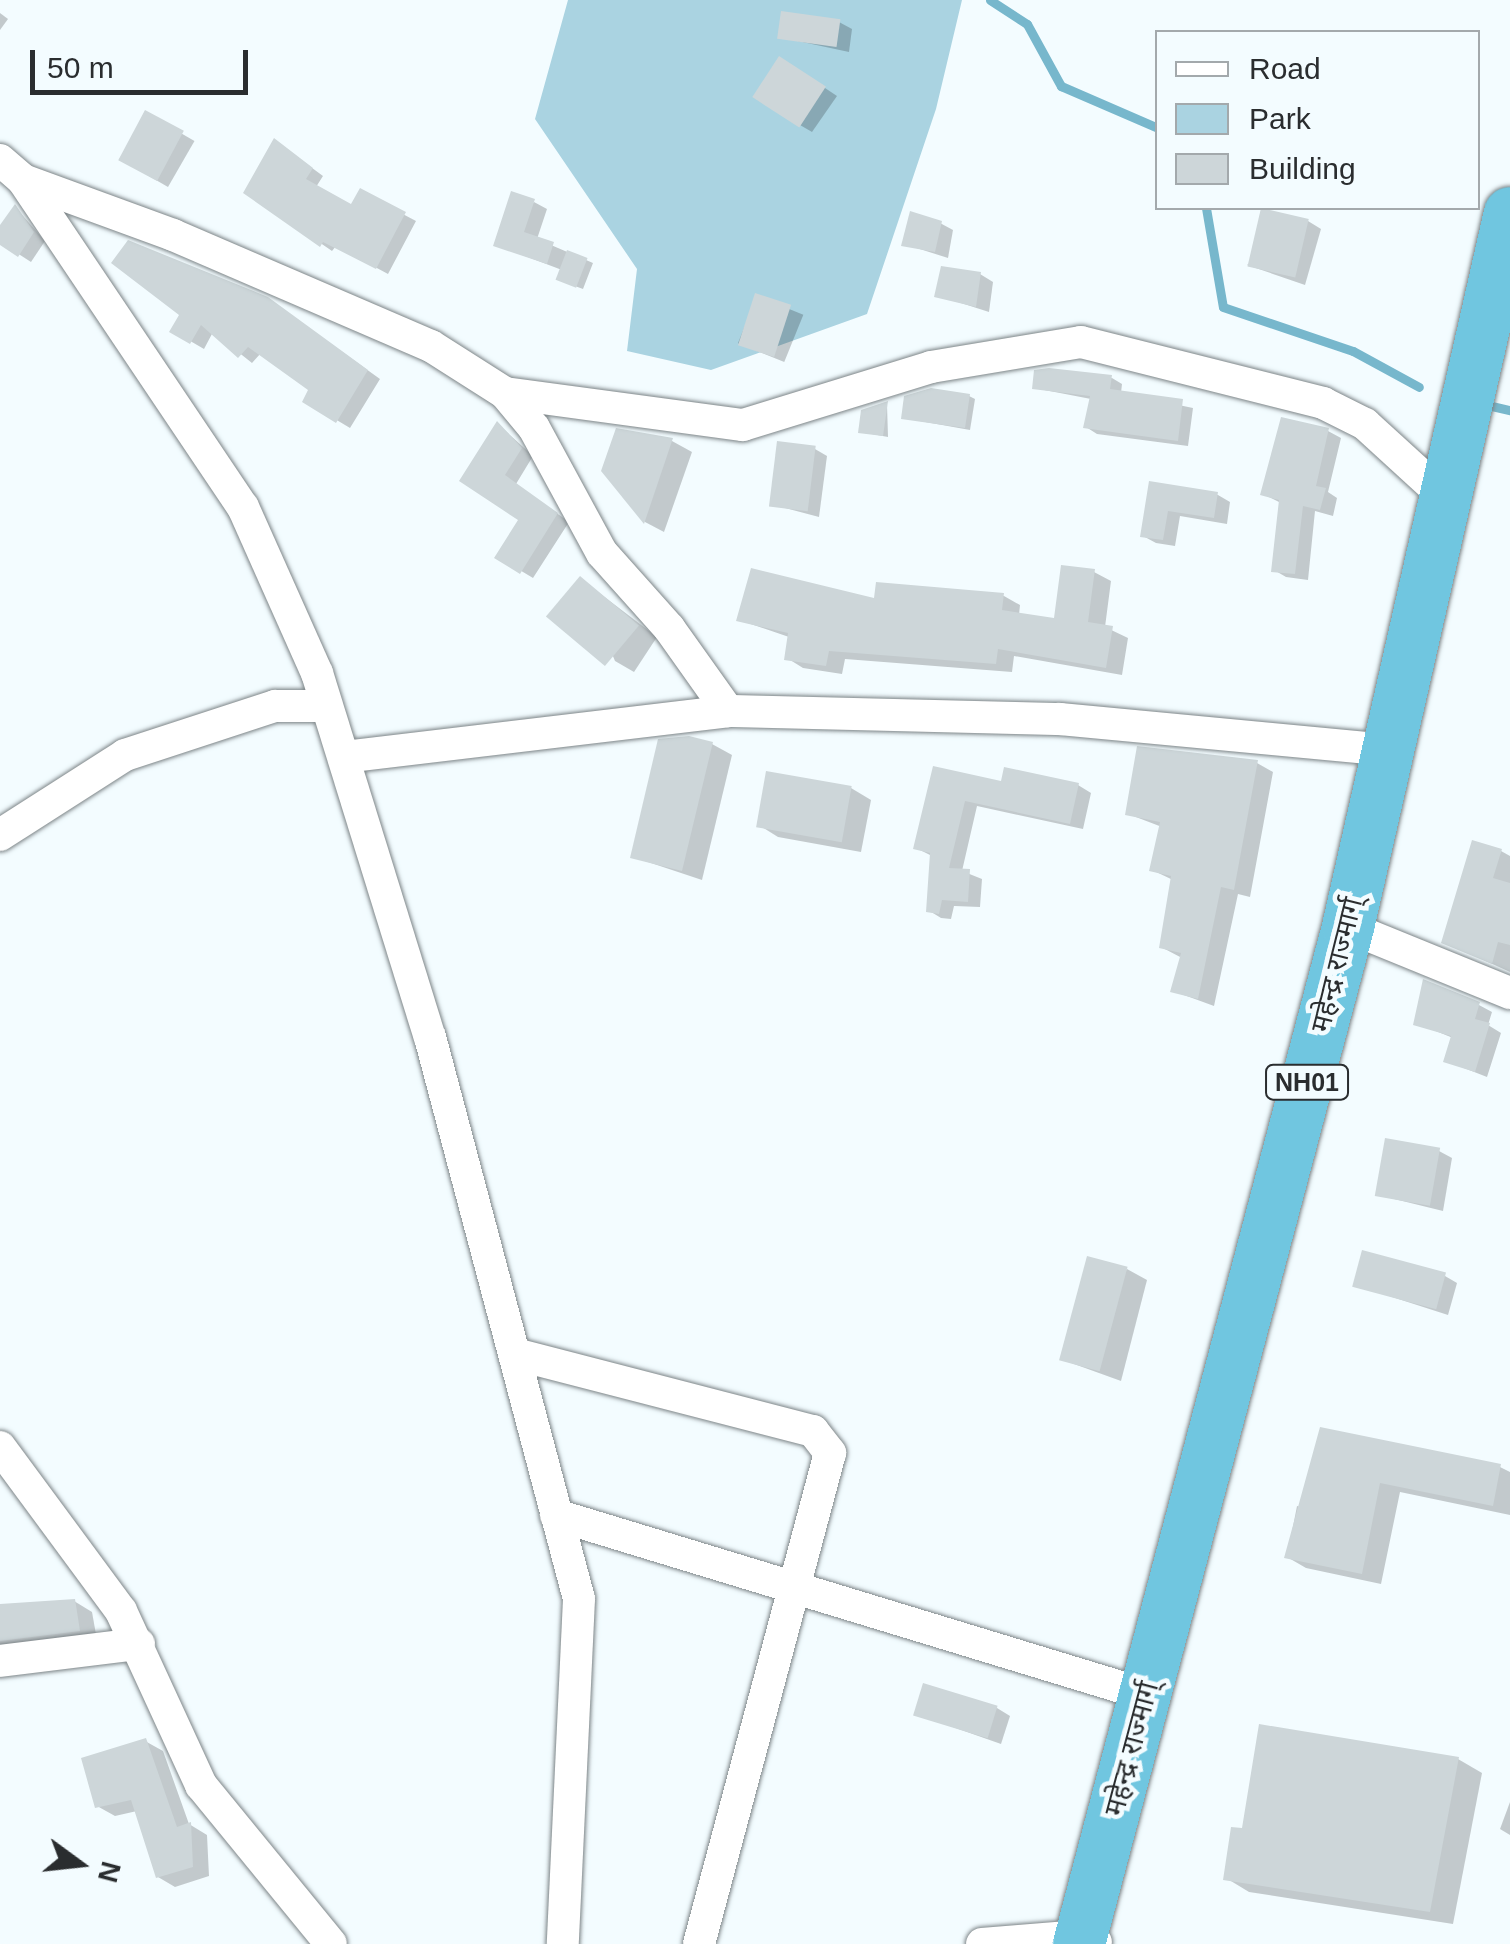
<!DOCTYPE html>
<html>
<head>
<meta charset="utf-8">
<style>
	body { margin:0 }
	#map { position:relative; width:1510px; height:1944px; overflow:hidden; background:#f3fcff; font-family:Arial,"Noto Sans Devanagari",sans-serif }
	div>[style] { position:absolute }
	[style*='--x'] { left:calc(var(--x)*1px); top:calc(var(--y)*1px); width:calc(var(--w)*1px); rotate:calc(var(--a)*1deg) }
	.green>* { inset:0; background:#aad3e1 }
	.shadow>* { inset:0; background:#0003; transform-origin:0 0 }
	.stream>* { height:9px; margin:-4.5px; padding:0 4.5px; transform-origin:4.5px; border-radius:4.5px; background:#77b7cc }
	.building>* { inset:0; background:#cdd6d9; transform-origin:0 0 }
	.roads { filter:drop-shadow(0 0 2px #7d8588) drop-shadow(0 0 2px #7d8588) }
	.minor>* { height:32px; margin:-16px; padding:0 16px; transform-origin:16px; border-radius:16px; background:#fff }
	.trunk>* { height:52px; margin:-26px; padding:0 26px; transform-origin:26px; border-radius:26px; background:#70c6e0 }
	span { translate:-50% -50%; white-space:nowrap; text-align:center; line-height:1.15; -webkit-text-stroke:9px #f3fcff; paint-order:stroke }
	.shield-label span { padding:2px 8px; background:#f3fcff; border:2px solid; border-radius:8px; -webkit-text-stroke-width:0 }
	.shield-label { font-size:25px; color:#2a2d2f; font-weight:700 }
	.street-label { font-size:28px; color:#2a2d2f }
	.legend { position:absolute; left:1155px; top:30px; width:325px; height:180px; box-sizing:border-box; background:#f3fcff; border:2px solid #a3a9ac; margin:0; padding:12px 18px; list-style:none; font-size:30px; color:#2a2d2f }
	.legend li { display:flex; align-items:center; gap:20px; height:50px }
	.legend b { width:50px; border:2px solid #a3a9ac }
	.north { position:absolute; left:30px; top:1814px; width:100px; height:100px; -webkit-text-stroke:8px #f3fcff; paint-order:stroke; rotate:105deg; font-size:28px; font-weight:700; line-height:40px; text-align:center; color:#2a2d2f }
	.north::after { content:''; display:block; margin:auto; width:35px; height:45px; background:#2a2d2f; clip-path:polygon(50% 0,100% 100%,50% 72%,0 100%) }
	.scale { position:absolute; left:30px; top:50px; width:218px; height:45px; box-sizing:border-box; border:5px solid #2a2d2f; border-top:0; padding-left:12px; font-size:30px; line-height:35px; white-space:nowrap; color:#2a2d2f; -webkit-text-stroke:8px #f3fcff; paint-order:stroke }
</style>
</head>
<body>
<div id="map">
	<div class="green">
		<div style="clip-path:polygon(568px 0,962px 0,936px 109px,867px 314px,711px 370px,627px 351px,637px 269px,535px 119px)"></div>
	</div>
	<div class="shadow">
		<div style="clip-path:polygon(0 13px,8px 19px,0 30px)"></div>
		<div style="clip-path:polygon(839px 22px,852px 29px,849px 52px,779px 37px)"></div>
		<div style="clip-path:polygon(792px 66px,837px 96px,812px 132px,800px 125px)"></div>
		<div style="left:146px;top:113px;width:56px;height:53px;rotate:30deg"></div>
		<div style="clip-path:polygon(285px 148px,323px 176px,316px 187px,352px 207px,361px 192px,416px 221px,388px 274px,336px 246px,332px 251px,246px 192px)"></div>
		<div style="clip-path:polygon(534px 202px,547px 209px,537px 239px,593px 263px,583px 289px,564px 282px,562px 270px,496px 245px)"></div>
		<div style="clip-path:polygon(15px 207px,45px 241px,31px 262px,0 242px)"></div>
		<div style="clip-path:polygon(1308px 221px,1321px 229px,1305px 285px,1247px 265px)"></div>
		<div style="clip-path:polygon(940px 223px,953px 230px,948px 258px,904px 244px)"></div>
		<div style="clip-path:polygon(980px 274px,993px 282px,989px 312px,936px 295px)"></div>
		<div style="left:757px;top:296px;width:50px;height:51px;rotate:22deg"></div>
		<div style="clip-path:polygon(281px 308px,380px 379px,350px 428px,305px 401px,312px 390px,261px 353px,252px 363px,213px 332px,204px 349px,173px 331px,182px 314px)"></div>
		<div style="clip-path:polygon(1112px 378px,1122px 384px,1121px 393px,1193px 408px,1188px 446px,1097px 434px,1086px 427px,1091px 399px,1034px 388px)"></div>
		<div style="clip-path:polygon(969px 396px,975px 399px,970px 430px,903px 418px)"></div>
		<div style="clip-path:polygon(887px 404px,888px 437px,861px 432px)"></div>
		<div style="clip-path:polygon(498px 424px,533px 456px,516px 484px,569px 522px,533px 578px,498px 557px,522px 519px,462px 480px)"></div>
		<div style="clip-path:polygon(618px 431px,672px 441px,692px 452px,664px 532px,645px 522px,604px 471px)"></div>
		<div style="clip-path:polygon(1328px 431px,1341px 438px,1328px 492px,1337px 498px,1333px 516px,1315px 511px,1308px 580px,1286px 577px,1274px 570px,1281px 503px,1263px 494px)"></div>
		<div style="clip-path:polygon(815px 449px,827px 456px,819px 517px,770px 504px)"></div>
		<div style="clip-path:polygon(1152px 484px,1218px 495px,1230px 502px,1227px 524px,1180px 516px,1175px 546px,1156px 543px,1143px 536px)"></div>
		<div style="clip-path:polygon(1094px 572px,1111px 581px,1105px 627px,1128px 638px,1122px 675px,1014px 656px,1012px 672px,845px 659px,842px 674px,803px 668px,787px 658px,789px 637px,739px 620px,876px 601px,878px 584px,1004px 596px,1020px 605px,1019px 615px,1057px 621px)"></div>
		<div style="clip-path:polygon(581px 579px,657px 637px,634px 672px,615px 661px)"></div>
		<div style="clip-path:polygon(712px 744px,732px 755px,702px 880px,633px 857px)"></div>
		<div style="clip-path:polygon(1257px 763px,1273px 772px,1250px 897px,1238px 894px,1214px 1006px,1173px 991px,1182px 958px,1161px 947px,1173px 880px,1152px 870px,1162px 827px,1128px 814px)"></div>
		<div style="clip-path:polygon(935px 769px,1003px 784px,1078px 785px,1091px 793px,1083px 829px,977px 806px,962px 871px,982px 879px,980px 907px,954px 906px,951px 919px,941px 918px,928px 910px,932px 856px,916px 848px)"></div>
		<div style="clip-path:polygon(851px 788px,871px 800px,861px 852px,778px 837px,759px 825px)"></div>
		<div style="clip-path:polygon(1501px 851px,1510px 856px,1510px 972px,1444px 942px)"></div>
		<div style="clip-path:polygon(1479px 1005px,1492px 1012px,1488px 1025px,1501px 1033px,1487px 1077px,1446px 1061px,1453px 1038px,1416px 1023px)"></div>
		<div style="clip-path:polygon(1439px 1151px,1452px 1158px,1443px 1211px,1378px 1195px)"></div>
		<div style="clip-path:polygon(1127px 1269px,1147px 1280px,1121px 1381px,1063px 1360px)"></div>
		<div style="clip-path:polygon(1445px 1276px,1457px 1283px,1448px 1315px,1355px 1285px)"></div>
		<div style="clip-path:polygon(1322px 1430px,1500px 1467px,1510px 1472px,1510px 1515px,1400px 1492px,1381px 1584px,1306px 1568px,1287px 1557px,1297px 1506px,1305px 1508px)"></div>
		<div style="clip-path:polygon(74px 1601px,92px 1612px,97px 1640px,0 1657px,0 1607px)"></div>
		<div style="clip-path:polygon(997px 1708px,1010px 1716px,1001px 1744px,916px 1714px)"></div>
		<div style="clip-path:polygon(145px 1741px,163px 1751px,189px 1824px,207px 1835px,209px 1876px,175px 1887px,158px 1877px,137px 1811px,115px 1816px,97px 1806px)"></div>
		<div style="clip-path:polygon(1458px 1759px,1482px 1773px,1453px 1924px,1249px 1892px,1226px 1878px)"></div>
		<div style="clip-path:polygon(1510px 1802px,1510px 1835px,1500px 1829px)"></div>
	</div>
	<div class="stream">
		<div style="--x:990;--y:0;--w:44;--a:33"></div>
		<div style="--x:1027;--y:24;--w:71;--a:61.3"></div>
		<div style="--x:1061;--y:86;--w:106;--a:23.4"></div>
		<div style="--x:1206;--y:208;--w:100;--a:80.3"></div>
		<div style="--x:1223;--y:307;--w:137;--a:18.7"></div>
		<div style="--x:1353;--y:351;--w:75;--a:28.6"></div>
		<div style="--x:1483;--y:404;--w:28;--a:13"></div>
	</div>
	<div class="building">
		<div style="left:781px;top:11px;width:60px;height:28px;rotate:8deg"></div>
		<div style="left:779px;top:56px;width:56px;height:49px;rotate:33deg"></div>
		<div style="left:145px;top:110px;width:44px;height:57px;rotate:28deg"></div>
		<div style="clip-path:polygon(274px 138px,313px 168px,306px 179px,351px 204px,360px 188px,406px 212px,376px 269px,323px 242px,320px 247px,243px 193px)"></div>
		<div style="clip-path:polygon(511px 191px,535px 199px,524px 232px,554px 242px,547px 264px,493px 246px)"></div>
		<div style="clip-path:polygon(15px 204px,34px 232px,18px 257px,0 245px,0 225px)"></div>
		<div style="left:1261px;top:208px;width:49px;height:60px;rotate:13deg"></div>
		<div style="clip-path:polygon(910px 211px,942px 221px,935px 252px,901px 246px)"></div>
		<div style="clip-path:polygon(128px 240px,268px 297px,368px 370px,336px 423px,302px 402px,308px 390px,248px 347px,238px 358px,201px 325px,190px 344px,169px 332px,179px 315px,111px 263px)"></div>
		<div style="left:567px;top:250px;width:22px;height:32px;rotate:21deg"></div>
		<div style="clip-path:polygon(941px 266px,981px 272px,976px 307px,934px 297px)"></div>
		<div style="left:755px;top:293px;width:38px;height:55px;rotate:18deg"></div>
		<div style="clip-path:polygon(1049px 368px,1112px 375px,1110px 389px,1183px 399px,1178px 441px,1083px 428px,1090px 396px,1032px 389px,1034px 370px)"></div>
		<div style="clip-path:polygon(931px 388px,970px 394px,965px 428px,901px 419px,904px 396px)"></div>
		<div style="clip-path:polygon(888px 401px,883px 436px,858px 433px,861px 410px)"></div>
		<div style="clip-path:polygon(1281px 417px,1329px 428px,1316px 486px,1326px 488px,1320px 510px,1303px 506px,1295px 574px,1271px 572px,1279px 500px,1260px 495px)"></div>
		<div style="clip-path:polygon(497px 421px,522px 448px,505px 475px,558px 513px,520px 574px,494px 558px,518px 520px,459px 481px)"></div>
		<div style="clip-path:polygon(616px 428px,673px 438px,644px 524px,601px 471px)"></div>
		<div style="left:777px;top:441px;width:39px;height:66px;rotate:7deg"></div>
		<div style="clip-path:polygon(1149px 481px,1218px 492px,1214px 518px,1168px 511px,1163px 540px,1140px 537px)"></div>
		<div style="clip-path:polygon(1061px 565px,1095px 569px,1088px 622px,1113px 626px,1106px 668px,998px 649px,996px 664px,829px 651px,826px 666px,784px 660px,788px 633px,736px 621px,751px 568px,874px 598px,876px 582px,1004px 593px,1002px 610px,1054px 618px)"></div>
		<div style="left:580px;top:576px;width:77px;height:53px;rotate:40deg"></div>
		<div style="clip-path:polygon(689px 736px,713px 742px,682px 871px,630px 858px,658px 739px)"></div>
		<div style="clip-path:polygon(1137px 746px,1258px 760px,1234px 890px,1221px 887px,1198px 999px,1170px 992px,1181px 953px,1159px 948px,1171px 876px,1149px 871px,1160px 822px,1125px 815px)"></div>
		<div style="clip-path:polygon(933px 766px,1001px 781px,1004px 767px,1079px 783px,1070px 824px,965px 801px,949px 868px,970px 869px,968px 902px,942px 900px,939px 914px,926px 912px,930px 853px,913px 849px)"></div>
		<div style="left:766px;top:771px;width:87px;height:57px;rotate:10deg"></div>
		<div style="clip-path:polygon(1472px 840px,1502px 849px,1493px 878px,1510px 883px,1510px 945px,1498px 942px,1492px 964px,1441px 943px)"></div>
		<div style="clip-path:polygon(1423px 979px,1480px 1002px,1475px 1019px,1490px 1023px,1475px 1072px,1443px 1062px,1451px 1036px,1413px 1025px)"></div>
		<div style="left:1385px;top:1138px;width:56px;height:59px;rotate:10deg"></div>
		<div style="left:1362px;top:1250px;width:87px;height:38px;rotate:15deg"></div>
		<div style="left:1087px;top:1256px;width:42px;height:108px;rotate:15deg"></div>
		<div style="clip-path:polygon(1320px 1427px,1501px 1464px,1493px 1506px,1380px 1483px,1362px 1574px,1284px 1558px)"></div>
		<div style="clip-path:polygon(75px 1599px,80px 1631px,0 1641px,0 1604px)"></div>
		<div style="left:923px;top:1683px;width:78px;height:34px;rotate:17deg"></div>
		<div style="clip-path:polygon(1259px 1724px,1459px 1757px,1430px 1912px,1223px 1880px,1231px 1827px,1242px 1828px)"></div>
		<div style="clip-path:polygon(146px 1738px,177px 1827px,191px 1822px,193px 1867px,156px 1878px,131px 1800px,95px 1808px,81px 1758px)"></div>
	</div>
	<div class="roads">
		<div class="minor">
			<div style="--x:0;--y:160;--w:30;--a:41"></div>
			<div style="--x:23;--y:180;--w:160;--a:20.1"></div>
			<div style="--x:173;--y:235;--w:281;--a:23.3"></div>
			<div style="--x:431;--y:346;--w:88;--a:32.4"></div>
			<div style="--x:505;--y:393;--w:45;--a:50.4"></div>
			<div style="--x:534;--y:428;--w:142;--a:61.5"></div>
			<div style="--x:602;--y:553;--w:101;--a:48.2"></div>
			<div style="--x:669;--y:628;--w:102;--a:54.6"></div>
			<div style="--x:728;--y:711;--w:332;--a:1.4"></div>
			<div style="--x:1060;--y:719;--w:326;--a:5.4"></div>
			<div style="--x:23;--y:180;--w:394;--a:56.1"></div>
			<div style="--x:243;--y:507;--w:182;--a:66"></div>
			<div style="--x:317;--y:673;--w:381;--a:72.8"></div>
			<div style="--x:430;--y:1037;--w:581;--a:75.15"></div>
			<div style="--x:579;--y:1599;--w:345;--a:92.7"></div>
			<div style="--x:505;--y:393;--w:240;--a:7.7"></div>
			<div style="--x:743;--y:425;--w:197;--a:-17.1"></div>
			<div style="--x:931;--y:367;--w:152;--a:-9.5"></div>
			<div style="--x:1081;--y:342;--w:250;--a:14.1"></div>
			<div style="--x:1323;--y:403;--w:47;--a:26.6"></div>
			<div style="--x:1365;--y:424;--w:108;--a:42.4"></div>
			<div style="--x:344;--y:757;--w:387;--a:-6.8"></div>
			<div style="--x:0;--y:835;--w:148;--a:-32.6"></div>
			<div style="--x:125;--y:755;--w:158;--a:-18.1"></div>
			<div style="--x:275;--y:706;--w:51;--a:0"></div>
			<div style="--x:1348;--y:927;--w:175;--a:22.2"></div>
			<div style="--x:515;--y:1354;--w:308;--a:14.5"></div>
			<div style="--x:813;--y:1431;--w:28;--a:52"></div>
			<div style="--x:830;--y:1453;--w:508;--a:104.94"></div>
			<div style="--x:0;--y:1447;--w:204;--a:53.6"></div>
			<div style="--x:121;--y:1611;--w:192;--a:65.3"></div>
			<div style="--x:201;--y:1785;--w:205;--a:50.7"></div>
			<div style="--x:556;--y:1515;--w:618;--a:16.94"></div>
			<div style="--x:0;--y:1661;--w:140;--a:-7"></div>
			<div style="--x:982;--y:1944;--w:99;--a:-4.6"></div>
			<div style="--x:1081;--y:1936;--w:16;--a:22"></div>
		</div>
		<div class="trunk">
			<div style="--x:1079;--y:1944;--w:1052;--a:-75.18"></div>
			<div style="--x:1348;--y:927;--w:732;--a:-77.22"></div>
		</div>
	</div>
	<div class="shield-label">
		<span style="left:1307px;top:1082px">NH01</span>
	</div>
	<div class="street-label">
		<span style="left:1337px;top:965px;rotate:-76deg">महेन्द्र राज्मार्ग्</span>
		<span style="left:1132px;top:1749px;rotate:-75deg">महेन्द्र राज्मार्ग्</span>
	</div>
	<ul class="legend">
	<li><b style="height:12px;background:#fff"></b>Road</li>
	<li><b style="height:28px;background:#aad3e1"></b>Park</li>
	<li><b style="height:28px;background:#cdd6d9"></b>Building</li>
	</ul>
	<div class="north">N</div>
	<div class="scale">50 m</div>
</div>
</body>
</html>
